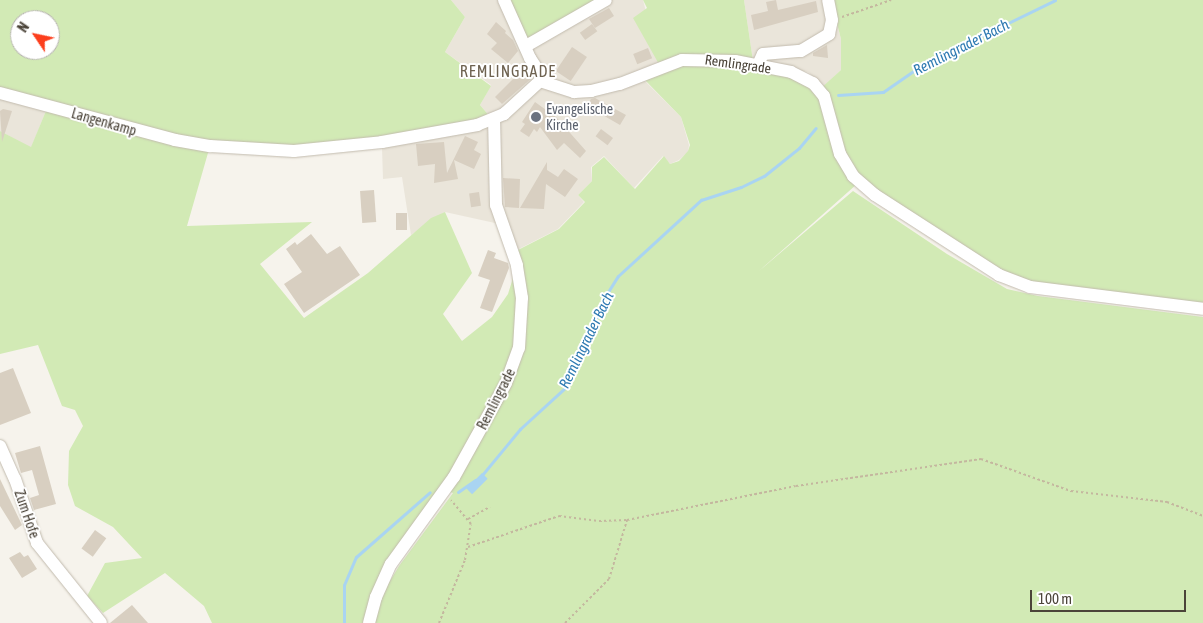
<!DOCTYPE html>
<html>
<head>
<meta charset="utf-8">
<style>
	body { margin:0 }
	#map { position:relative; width:1203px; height:623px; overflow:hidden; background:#f6f3ec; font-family:"Asap Condensed",sans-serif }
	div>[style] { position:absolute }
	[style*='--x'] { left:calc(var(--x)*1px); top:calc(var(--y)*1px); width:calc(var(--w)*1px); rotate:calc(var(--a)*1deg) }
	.residential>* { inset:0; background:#eae5da }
	.green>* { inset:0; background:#d2eab5 }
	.water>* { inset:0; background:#a9d4f2; transform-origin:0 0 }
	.stream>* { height:3px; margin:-1.5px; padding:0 1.5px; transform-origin:1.5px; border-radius:1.5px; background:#a9d4f2 }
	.building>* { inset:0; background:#d8cfc1; transform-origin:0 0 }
	.path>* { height:2px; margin-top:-1px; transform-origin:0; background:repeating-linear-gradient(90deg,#c4b79f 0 2.5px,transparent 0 5px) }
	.roads { filter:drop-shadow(0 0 1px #c2bbae) drop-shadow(0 0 1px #c2bbae) }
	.minor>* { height:12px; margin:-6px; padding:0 6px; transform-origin:6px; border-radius:6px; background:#fff }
	.dots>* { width:14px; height:14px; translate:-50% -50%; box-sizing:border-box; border:2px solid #fff; border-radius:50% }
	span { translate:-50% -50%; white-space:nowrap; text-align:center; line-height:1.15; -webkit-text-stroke:4px #fff; paint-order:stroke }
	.street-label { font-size:14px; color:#4b4439 }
	.worship-label { font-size:14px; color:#5b616d }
	.left { translate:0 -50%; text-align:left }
	.water-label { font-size:15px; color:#2e7ab2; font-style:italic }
	.quarter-label { font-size:16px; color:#6e6250; letter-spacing:1px }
	.north { position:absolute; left:10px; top:10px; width:50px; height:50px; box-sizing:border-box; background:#fff; border:1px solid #b7b4b0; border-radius:50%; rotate:304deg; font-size:14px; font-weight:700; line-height:20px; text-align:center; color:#4b4439 }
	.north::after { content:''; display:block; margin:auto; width:18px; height:22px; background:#fc3f1d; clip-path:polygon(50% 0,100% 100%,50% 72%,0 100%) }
	.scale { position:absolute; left:1030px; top:590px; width:156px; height:22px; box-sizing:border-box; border:2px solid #4b4439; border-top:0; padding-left:6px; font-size:15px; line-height:18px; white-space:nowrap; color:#4b4439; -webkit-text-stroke:4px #fff; paint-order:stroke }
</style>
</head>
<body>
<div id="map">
	<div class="residential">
		<div style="clip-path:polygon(451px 0,643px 0,660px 66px,641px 77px,681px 117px,689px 145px,688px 152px,679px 160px,670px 164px,663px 156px,634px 188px,604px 156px,591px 167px,592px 181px,578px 195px,584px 202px,558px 229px,515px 251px,504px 225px,445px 212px,411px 235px,402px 177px,383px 179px,382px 148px,491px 118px,480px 105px,491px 85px,445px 52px,465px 17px)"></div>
		<div style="clip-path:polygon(744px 0,831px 0,841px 39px,841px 70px,824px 86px,808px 72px,753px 61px)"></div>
		<div style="clip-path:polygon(0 93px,48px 106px,31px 148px,0 131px)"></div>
	</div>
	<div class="green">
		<div style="clip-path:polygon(evenodd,0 0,451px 0,465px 17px,445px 52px,491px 86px,480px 105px,491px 118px,381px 140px,280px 147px,211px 142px,147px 131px,0 90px,0 0,20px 20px,50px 20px,50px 50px,20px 50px,20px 20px)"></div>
		<div style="clip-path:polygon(504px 0,606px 0,526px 46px)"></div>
		<div style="clip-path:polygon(643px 0,744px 0,753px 61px,660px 66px,633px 18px,647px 8px)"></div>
		<div style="clip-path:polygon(831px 0,1203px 0,1203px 309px,1030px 287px,858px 182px,820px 89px,841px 70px,841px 39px)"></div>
		<div style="clip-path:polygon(evenodd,691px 61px,757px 67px,805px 80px,819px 91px,839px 157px,857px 184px,759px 271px,853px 191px,947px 254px,1007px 289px,1038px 296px,1203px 317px,1203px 623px,372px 623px,375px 606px,399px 566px,453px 493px,448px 491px,461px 467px,391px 564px,376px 597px,369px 623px,212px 623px,204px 606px,165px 573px,103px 613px,87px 596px,105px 563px,142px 558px,113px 527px,75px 506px,68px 485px,69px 451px,83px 426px,75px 410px,62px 406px,38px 345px,0 354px,0 131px,31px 147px,48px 106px,144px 133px,210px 146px,187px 226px,312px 222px,260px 264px,304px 318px,368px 273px,431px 218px,445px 212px,472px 273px,443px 314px,462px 341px,492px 317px,508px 294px,517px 265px,522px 292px,516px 251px,559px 229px,585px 202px,578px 195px,592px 181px,592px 167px,604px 157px,635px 189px,664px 156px,670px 164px,679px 161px,688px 151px,690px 145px,681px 117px,642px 77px,691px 61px,523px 331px,517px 359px,508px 384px,463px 464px,506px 383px,523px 331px)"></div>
	</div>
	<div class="water">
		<div style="left:482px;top:473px;width:8px;height:22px;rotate:45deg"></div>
	</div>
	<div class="stream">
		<div style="--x:838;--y:95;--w:45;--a:-3.8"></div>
		<div style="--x:883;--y:92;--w:47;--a:-34.7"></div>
		<div style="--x:922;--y:65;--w:148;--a:-26"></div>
		<div style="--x:482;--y:475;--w:60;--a:-50.4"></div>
		<div style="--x:520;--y:429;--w:62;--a:-42.4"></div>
		<div style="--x:566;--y:387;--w:100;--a:-66.5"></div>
		<div style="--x:606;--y:295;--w:22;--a:-58"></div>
		<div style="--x:618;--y:276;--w:113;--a:-42.5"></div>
		<div style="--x:701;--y:200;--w:42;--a:-18"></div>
		<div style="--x:741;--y:187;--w:25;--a:-26"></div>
		<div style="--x:764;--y:176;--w:45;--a:-38.7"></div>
		<div style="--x:799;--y:148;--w:26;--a:-50"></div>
		<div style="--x:458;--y:492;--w:21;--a:-35"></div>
		<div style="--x:344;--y:623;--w:38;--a:-90"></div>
		<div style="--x:344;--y:585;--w:30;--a:-67"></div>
		<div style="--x:356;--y:557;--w:98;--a:-41.3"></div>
	</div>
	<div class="building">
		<div style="clip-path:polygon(776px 0,778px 10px,816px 1px,818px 12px,754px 30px,751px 15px,768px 11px,766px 2px)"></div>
		<div style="clip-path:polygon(609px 8px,614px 16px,595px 28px,589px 19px)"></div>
		<div style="clip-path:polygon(496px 22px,506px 31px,505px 33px,513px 40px,518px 51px,508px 63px,491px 49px,497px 43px,487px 34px)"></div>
		<div style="left:592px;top:24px;width:9px;height:15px;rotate:54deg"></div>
		<div style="clip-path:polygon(827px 45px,828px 58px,813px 56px,813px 53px)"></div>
		<div style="left:572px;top:47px;width:18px;height:29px;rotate:34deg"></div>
		<div style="left:648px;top:48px;width:11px;height:16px;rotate:68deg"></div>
		<div style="clip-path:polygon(526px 66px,533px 77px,502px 104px,495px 97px)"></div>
		<div style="clip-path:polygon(595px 98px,626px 115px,620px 125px,587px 106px,591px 99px)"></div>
		<div style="clip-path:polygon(535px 102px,556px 117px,586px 151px,580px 158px,564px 143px,557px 150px,540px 127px,537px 132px,534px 129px,529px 137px,520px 131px,525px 124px,522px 122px)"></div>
		<div style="clip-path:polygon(3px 109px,12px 111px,2px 142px,0 111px)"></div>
		<div style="left:601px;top:129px;width:15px;height:9px;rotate:37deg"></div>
		<div style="clip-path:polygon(465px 136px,478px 142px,474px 150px,481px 154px,474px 169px,454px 160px,458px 179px,434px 183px,435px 164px,418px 166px,416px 144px,444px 142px,447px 173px)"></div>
		<div style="clip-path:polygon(547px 162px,547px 170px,558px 177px,564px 169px,578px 179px,565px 197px,546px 184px,544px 209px,520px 208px)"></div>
		<div style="clip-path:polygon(503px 178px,520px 179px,519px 208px,505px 207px)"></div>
		<div style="left:374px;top:190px;width:32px;height:14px;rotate:86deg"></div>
		<div style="left:479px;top:192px;width:14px;height:10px;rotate:82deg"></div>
		<div style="left:396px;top:213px;width:11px;height:17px"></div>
		<div style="clip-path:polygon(311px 234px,327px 254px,340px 246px,360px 275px,304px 313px,284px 284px,302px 272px,286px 249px,295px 242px,297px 245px)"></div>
		<div style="clip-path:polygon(488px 250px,496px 253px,494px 258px,508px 263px,509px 268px,492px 312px,480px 308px,490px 280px,478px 276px)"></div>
		<div style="clip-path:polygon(13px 368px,31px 413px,0 425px,0 373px)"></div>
		<div style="clip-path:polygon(40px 446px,56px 504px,34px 510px,30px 498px,39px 495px,32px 470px,21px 473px,15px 453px)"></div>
		<div style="clip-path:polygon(0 479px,22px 525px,15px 530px,0 506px)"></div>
		<div style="left:95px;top:530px;width:14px;height:23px;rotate:36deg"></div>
		<div style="clip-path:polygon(20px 552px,24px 557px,28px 555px,37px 569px,22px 578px,9px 558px)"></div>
		<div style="clip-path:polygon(132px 605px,148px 623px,110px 623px)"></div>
	</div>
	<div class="path">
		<div style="--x:842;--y:17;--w:52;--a:-19.1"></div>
		<div style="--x:468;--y:519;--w:25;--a:-29"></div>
		<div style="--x:468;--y:547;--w:96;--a:-18.8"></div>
		<div style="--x:559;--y:516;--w:40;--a:7.1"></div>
		<div style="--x:599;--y:521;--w:28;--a:-2"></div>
		<div style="--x:627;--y:520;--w:172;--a:-11.4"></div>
		<div style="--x:796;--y:486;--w:187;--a:-8.3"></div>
		<div style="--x:981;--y:459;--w:96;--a:19.6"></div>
		<div style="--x:1071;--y:491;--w:97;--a:6.5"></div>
		<div style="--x:1167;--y:502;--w:39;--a:21"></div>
		<div style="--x:439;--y:623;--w:68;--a:-67.6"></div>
		<div style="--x:465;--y:560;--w:36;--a:-81"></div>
		<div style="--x:471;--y:524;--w:31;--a:-130"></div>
		<div style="--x:565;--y:623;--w:62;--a:-45"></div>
		<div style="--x:609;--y:579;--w:62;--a:-73"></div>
	</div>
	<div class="roads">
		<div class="minor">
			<div style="--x:504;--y:0;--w:64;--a:65.9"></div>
			<div style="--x:530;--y:58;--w:27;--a:57"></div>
			<div style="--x:526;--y:46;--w:92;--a:-29.9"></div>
			<div style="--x:758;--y:65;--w:12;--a:-66"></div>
			<div style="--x:763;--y:54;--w:38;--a:-5"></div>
			<div style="--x:801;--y:51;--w:33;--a:-31"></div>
			<div style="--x:829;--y:34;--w:14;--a:-78"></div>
			<div style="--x:832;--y:20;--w:20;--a:-101"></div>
			<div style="--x:0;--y:93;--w:181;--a:15"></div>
			<div style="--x:175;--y:140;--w:36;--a:10"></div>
			<div style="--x:210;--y:146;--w:84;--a:3.4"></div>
			<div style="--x:294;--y:151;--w:88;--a:-5.8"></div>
			<div style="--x:382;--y:142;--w:97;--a:-10.1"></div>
			<div style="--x:477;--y:125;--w:29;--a:-22"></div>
			<div style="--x:504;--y:114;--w:49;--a:-42.5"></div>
			<div style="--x:540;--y:81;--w:36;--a:18"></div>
			<div style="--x:574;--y:92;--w:17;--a:-3"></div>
			<div style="--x:591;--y:91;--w:30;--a:-14"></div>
			<div style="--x:620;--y:84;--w:66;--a:-21.2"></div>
			<div style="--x:682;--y:60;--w:53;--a:1.1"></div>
			<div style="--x:735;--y:61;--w:57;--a:11.1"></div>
			<div style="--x:791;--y:72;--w:25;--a:27"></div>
			<div style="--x:813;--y:83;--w:17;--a:50"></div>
			<div style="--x:824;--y:96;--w:60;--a:74.6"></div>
			<div style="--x:840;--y:154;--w:26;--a:59"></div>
			<div style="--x:853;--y:176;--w:29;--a:41"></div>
			<div style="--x:875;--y:195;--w:148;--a:32.8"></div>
			<div style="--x:999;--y:275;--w:33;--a:21"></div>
			<div style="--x:1030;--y:287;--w:174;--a:7.2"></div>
			<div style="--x:0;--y:446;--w:36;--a:66"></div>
			<div style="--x:15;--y:479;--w:68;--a:71"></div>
			<div style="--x:37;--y:543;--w:102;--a:51.3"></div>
			<div style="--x:369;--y:623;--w:27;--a:-75"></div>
			<div style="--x:376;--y:597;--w:36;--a:-66"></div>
			<div style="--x:391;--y:564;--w:107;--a:-54.1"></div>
			<div style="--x:454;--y:477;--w:107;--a:-61"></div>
			<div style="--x:506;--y:383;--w:37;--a:-70"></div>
			<div style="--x:519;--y:348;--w:50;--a:-86.6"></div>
			<div style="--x:522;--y:298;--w:33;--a:-99"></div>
			<div style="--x:517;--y:265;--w:64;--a:-109.3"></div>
			<div style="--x:496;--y:205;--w:85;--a:-91.3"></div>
		</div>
	</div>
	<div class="dots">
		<div style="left:536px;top:117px;background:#6b7280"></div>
	</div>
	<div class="street-label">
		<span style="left:738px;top:64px;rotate:8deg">Remlingrade</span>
		<span style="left:104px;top:122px;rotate:16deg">Langenkamp</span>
		<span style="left:496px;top:399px;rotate:-63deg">Remlingrade</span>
		<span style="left:27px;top:514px;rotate:71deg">Zum Hofe</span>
	</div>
	<div class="worship-label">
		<span class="left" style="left:546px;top:117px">Evangelische<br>Kirche</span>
	</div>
	<div class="water-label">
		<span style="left:961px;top:47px;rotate:-27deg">Remlingrader Bach</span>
		<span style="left:586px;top:340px;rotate:-64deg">Remlingrader Bach</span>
	</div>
	<div class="quarter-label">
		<span style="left:508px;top:71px">REMLINGRADE</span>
	</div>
	<div class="north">N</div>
	<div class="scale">100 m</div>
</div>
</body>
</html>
